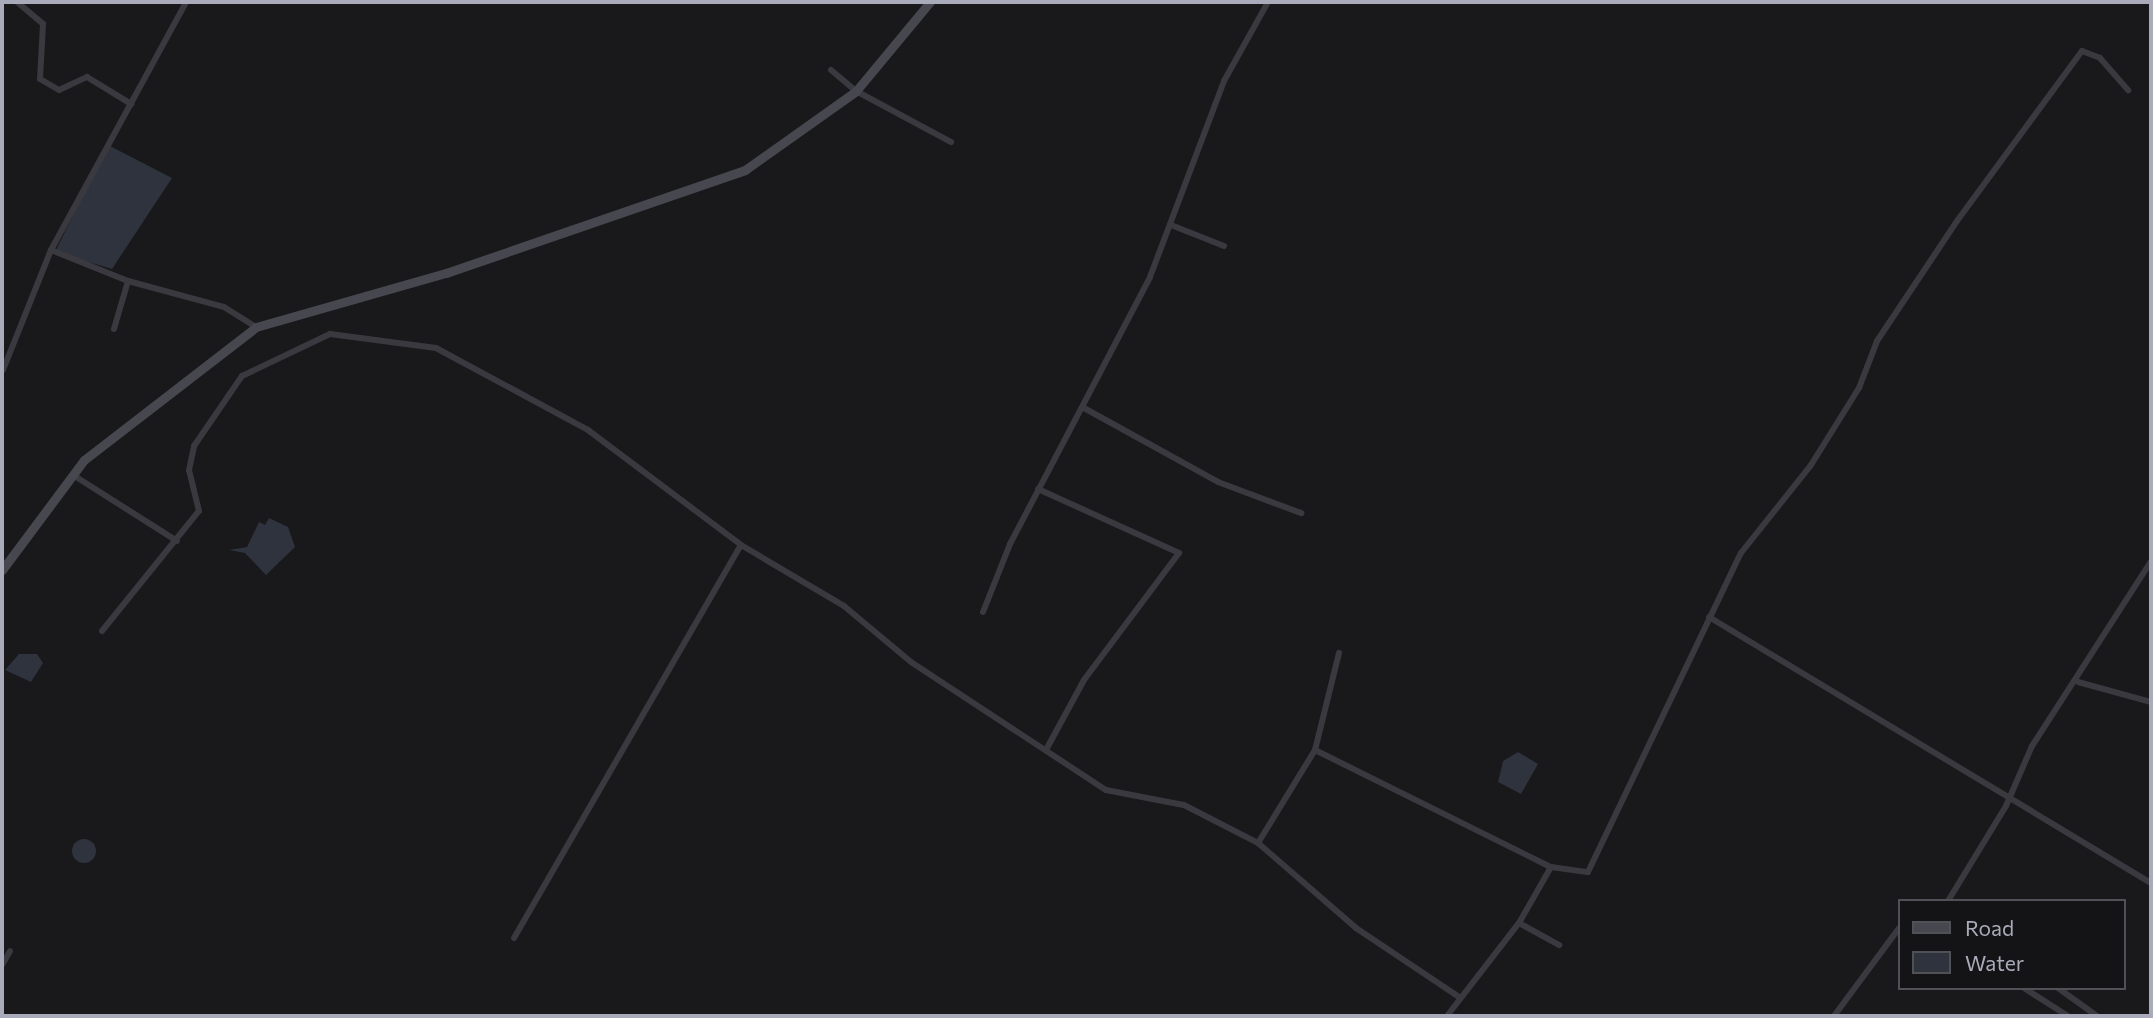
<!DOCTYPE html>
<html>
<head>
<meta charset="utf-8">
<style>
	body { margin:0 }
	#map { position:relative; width:2153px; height:1018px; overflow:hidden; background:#19181a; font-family:Commissioner,sans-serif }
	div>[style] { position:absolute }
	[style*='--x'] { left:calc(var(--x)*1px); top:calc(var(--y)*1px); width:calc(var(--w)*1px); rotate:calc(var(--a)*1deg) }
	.water>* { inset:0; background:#2e333e }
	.round { border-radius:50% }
	.street>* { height:6px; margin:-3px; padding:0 3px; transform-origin:3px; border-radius:3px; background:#3a393f }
	.secondary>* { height:9px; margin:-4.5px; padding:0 4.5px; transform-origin:4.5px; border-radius:4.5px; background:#47474f }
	span { translate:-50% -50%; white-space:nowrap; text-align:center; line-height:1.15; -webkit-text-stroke:7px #141315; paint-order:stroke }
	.frame { position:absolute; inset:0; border:4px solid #aaabba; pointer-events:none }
	.legend { position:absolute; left:1898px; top:899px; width:228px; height:91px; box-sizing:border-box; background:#141315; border:2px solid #505057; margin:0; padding:9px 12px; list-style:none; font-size:21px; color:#aaabba }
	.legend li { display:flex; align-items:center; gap:14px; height:35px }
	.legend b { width:35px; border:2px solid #505057 }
</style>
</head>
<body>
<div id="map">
	<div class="water">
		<div style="clip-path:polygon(108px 145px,172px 178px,112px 269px,55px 252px)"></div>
		<div style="clip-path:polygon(269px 518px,288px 527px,295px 547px,266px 575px,245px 553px,229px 550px,247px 547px,259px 522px,265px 525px)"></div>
		<div style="clip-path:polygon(19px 654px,37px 654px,43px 663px,31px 682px,5px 670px)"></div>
		<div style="clip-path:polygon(1518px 752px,1538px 764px,1521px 794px,1498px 782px,1503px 761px)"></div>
		<div class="round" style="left:72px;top:839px;width:24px;height:24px"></div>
	</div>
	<div class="street">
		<div style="--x:17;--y:2;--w:34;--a:40"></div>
		<div style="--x:43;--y:24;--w:55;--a:93.1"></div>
		<div style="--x:40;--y:79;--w:22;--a:30"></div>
		<div style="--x:59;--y:90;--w:31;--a:-25"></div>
		<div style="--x:87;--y:77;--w:52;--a:31.5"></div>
		<div style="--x:831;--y:70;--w:33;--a:40"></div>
		<div style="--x:856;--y:91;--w:108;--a:28.2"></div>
		<div style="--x:1171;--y:225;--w:57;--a:21.6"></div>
		<div style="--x:51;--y:250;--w:83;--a:21.9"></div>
		<div style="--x:128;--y:281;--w:50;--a:106.3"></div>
		<div style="--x:128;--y:281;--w:99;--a:15.2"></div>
		<div style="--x:224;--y:307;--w:38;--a:32"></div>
		<div style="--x:3;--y:370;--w:129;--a:-68.2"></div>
		<div style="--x:51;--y:250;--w:282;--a:-61.4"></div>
		<div style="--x:1084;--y:408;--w:153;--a:28.9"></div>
		<div style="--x:1218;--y:482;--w:89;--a:20.5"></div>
		<div style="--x:73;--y:475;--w:123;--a:32.4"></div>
		<div style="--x:1038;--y:489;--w:155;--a:24.4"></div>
		<div style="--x:1179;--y:553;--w:159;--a:126.8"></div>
		<div style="--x:1084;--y:680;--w:80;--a:118.5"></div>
		<div style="--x:983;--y:612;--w:73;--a:-68.3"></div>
		<div style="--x:1010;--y:544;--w:301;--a:-62.3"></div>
		<div style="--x:1150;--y:277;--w:210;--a:-69.3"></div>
		<div style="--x:1224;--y:81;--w:90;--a:-60.9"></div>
		<div style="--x:1709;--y:617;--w:516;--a:31.04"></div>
		<div style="--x:102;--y:631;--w:154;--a:-51.1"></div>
		<div style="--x:199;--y:511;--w:42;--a:-103.7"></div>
		<div style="--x:189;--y:470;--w:25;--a:-78"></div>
		<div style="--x:194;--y:446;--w:85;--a:-55.6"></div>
		<div style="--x:242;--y:376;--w:98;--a:-25.5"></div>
		<div style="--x:330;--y:334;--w:107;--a:7.5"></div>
		<div style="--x:436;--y:348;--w:173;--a:28.3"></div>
		<div style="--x:588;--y:430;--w:191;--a:36.9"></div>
		<div style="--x:741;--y:545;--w:120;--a:30.6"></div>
		<div style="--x:844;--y:606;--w:87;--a:39.9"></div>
		<div style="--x:911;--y:662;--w:233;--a:33.3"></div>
		<div style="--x:1106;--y:790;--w:79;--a:10.9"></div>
		<div style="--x:1184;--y:805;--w:83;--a:27.2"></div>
		<div style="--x:1258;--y:843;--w:130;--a:40.9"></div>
		<div style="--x:1356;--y:928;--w:124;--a:33.8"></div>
		<div style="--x:2078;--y:682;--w:76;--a:15.3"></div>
		<div style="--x:1315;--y:750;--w:263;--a:26.4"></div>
		<div style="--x:1551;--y:867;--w:37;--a:8"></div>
		<div style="--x:1588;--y:872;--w:354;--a:-64.4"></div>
		<div style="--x:1741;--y:553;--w:112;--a:-51.5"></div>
		<div style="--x:1811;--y:465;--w:91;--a:-58.1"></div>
		<div style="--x:1859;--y:388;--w:50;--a:-69"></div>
		<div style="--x:1877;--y:341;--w:144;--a:-56.3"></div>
		<div style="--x:1957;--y:221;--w:211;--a:-53.7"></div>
		<div style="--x:2082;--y:51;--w:19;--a:21"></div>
		<div style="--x:2100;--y:58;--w:43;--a:48.8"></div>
		<div style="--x:1258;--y:843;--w:109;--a:-58.5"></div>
		<div style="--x:1315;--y:750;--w:100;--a:-76.1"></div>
		<div style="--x:1948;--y:901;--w:111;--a:-58.6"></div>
		<div style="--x:2006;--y:806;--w:65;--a:-66.6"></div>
		<div style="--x:2032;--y:746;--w:220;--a:-57.2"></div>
		<div style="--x:1519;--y:923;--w:46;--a:28.8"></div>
		<div style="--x:514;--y:938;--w:454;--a:-60"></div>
		<div style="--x:2;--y:965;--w:16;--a:-60"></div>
		<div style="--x:2024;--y:988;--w:52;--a:32.5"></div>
		<div style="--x:2058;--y:988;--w:48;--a:35.7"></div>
		<div style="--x:1447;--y:1016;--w:118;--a:-52.3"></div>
		<div style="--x:1519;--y:923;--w:64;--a:-60.3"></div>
		<div style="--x:1834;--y:1016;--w:109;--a:-53.5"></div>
	</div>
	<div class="secondary">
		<div style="--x:2;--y:570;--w:137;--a:-53.3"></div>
		<div style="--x:84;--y:460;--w:217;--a:-37.7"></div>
		<div style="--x:256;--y:327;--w:198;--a:-15.9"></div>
		<div style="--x:446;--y:273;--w:316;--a:-19"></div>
		<div style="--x:745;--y:170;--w:136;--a:-35.4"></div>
		<div style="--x:856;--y:91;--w:116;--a:-50.3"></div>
	</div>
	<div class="frame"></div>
	<ul class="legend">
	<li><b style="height:9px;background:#47474f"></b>Road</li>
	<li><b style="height:19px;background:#2e333e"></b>Water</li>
	</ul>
</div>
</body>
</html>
